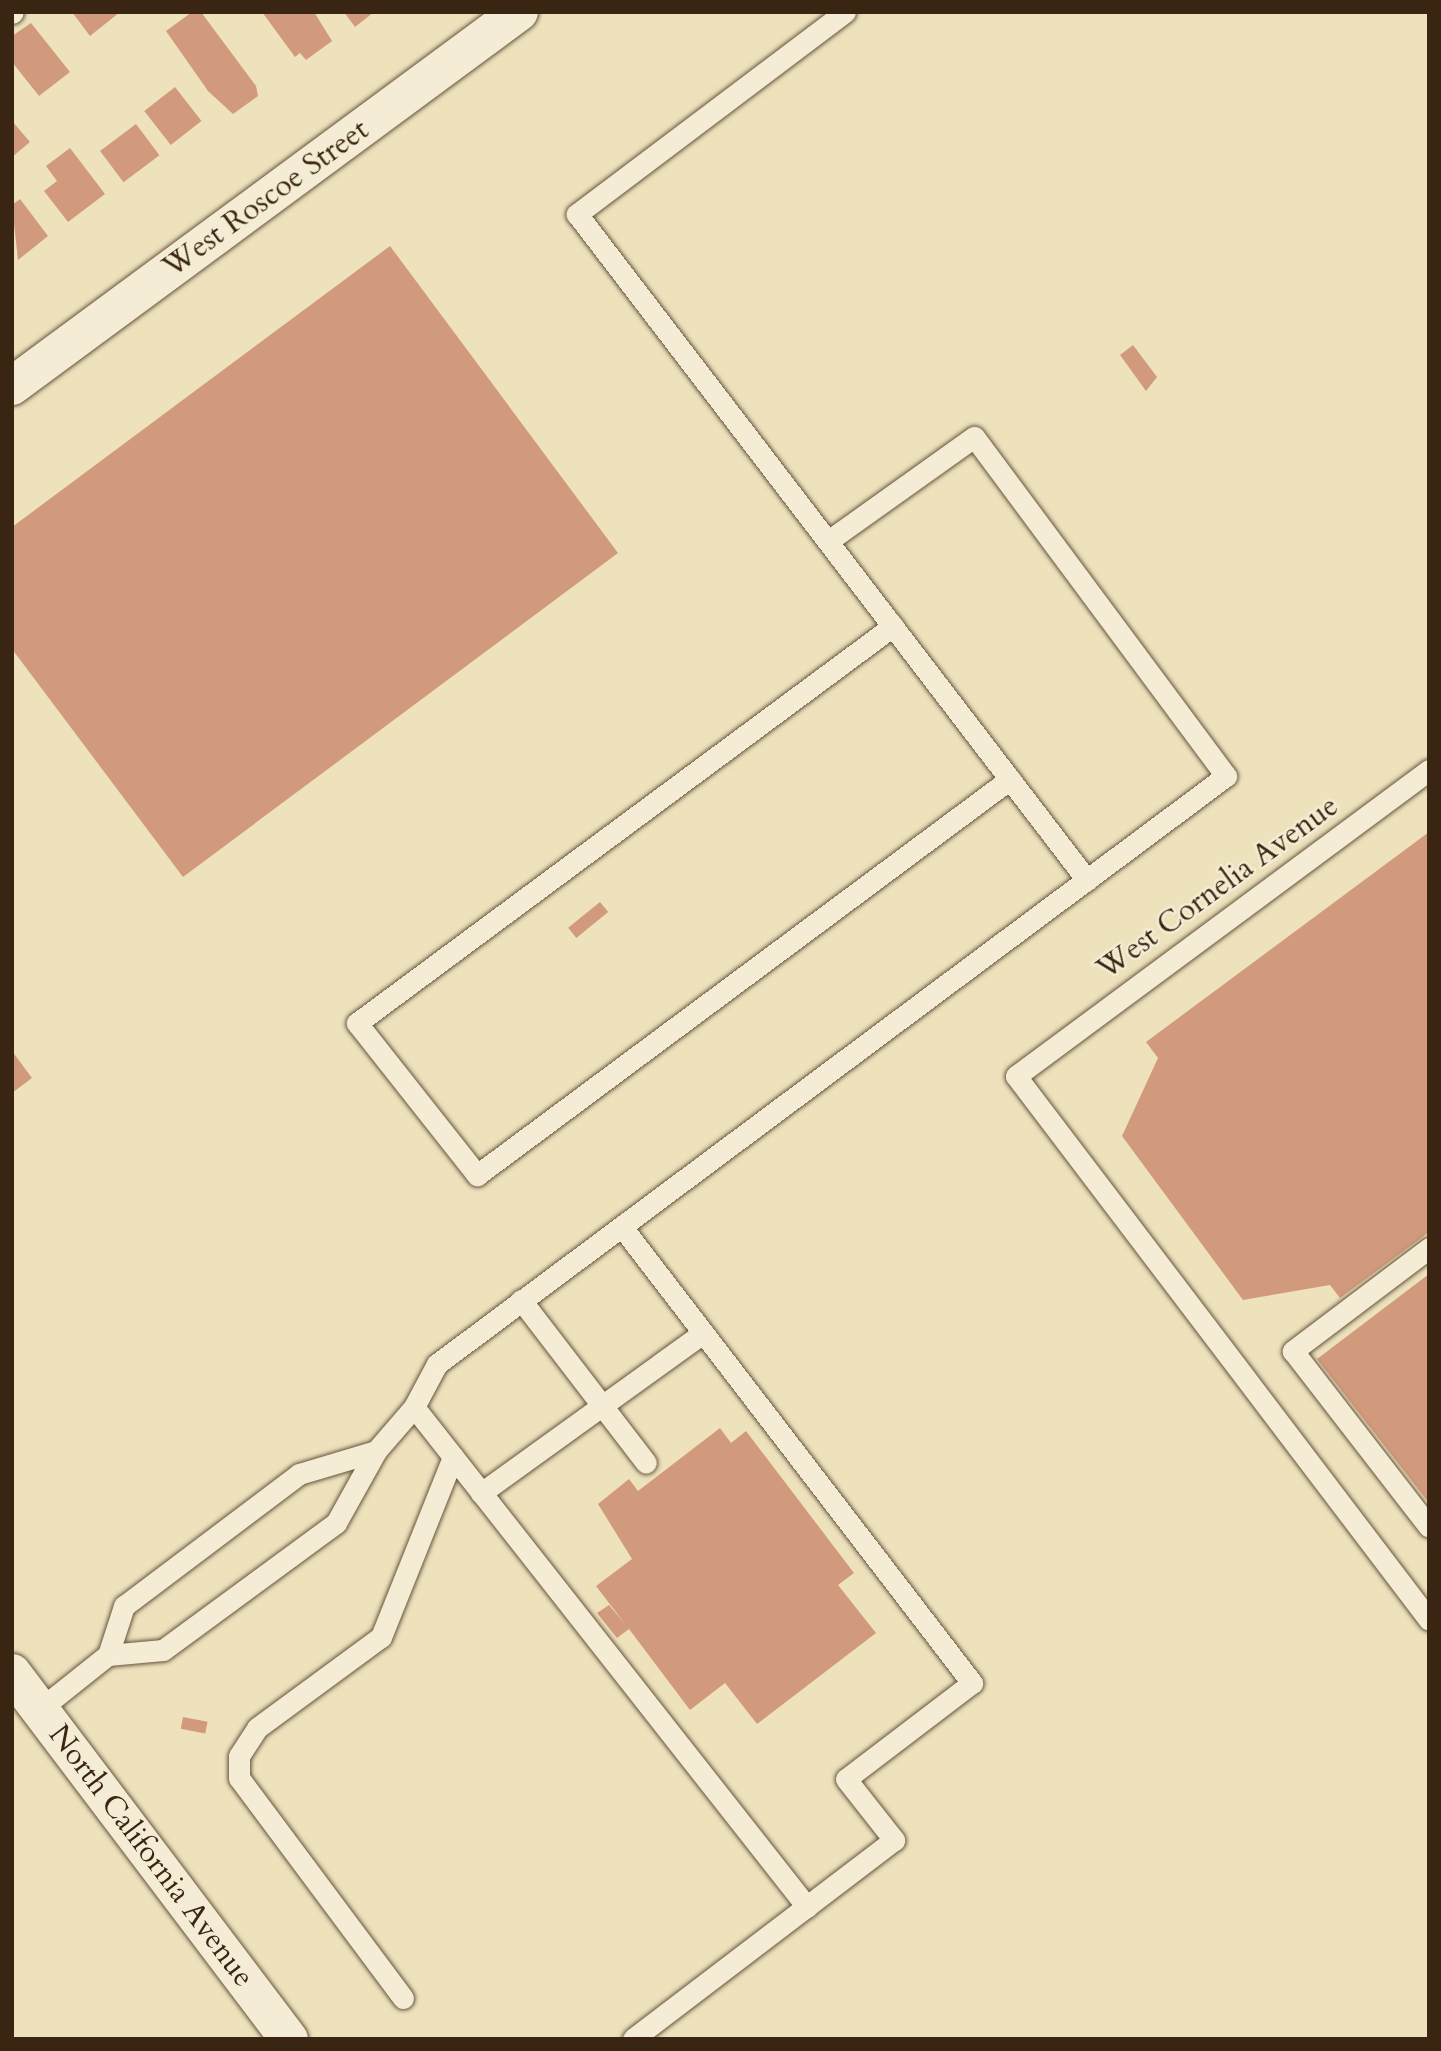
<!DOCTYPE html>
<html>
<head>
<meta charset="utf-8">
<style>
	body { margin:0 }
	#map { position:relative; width:1441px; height:2051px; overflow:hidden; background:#eee2bd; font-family:Cardo,serif }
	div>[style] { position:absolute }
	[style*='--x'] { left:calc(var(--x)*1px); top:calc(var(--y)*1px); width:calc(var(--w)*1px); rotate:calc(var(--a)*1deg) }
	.building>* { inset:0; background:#d29a7c; transform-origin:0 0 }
	.roads { filter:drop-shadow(0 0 2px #67543d) drop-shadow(0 0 2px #67543d) }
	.service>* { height:21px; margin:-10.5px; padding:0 10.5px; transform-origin:10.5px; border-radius:10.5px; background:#f4ecd4 }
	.minor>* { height:38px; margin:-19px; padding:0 19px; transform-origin:19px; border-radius:19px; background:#f4ecd4 }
	.tertiary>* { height:38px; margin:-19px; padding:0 19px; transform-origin:19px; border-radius:19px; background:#f4ecd4 }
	span { translate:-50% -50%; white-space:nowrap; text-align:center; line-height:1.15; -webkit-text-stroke:5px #f4ecd4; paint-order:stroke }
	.street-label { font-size:30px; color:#3a2512 }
	.frame { position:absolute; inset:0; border:14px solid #3a2512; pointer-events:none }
</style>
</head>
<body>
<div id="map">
	<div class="building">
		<div style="clip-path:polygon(72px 12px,120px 12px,90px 36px)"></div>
		<div style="clip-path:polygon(192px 12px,201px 12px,256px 86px,258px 96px,233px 114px,208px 91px,166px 31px)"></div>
		<div style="clip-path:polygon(262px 12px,314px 12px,332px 41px,306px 60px,300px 53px,295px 57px)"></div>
		<div style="clip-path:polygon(344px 12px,374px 12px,355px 27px)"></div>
		<div style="clip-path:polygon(31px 23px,70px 72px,39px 96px,12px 62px,12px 36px)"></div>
		<div style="left:175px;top:87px;width:43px;height:39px;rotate:52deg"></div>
		<div style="clip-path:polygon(12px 121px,30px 142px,12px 157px)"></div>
		<div style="left:136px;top:124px;width:39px;height:45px;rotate:53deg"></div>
		<div style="clip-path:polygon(70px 148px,105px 194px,68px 222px,44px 191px,57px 181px,46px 166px)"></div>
		<div style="clip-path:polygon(20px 199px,48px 236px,18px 260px,12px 205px)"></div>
		<div style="clip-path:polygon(390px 246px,618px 553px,183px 877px,12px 649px,12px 527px)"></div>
		<div style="clip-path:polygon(1133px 345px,1157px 377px,1146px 391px,1120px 355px)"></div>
		<div style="clip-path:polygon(1429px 832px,1429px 1232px,1340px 1298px,1330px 1285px,1243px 1300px,1122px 1136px,1158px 1058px,1146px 1042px)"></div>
		<div style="left:600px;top:902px;width:13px;height:41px;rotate:51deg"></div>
		<div style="clip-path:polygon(12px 1051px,32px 1078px,12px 1093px)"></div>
		<div style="clip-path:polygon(1429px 1274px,1429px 1503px,1317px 1359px)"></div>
		<div style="clip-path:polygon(720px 1428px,731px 1443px,746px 1431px,854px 1573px,838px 1585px,876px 1633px,757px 1724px,725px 1683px,690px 1710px,629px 1629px,617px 1638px,597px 1613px,609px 1605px,625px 1624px,596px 1586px,632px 1559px,598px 1504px,629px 1479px,638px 1491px)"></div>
		<div style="left:183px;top:1717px;width:25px;height:12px;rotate:11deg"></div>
	</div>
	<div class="roads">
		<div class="service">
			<div style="--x:845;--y:12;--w:336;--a:143"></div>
			<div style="--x:577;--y:214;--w:839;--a:52.56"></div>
			<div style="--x:12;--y:13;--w:1;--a:-45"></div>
			<div style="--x:893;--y:626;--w:667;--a:143.47"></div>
			<div style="--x:357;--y:1023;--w:194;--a:51.7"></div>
			<div style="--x:477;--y:1175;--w:664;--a:-36.61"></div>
			<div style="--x:1429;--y:770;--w:514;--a:143.46"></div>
			<div style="--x:1016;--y:1076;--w:683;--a:52.79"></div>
			<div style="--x:622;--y:1227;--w:575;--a:52.49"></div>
			<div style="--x:972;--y:1683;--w:158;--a:142.7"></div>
			<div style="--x:846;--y:1779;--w:78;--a:51.8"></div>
			<div style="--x:894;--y:1840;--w:328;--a:142.7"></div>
			<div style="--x:1429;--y:1248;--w:171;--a:142.9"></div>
			<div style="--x:1293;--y:1351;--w:222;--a:52.3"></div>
			<div style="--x:521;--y:1300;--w:205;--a:52.5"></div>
			<div style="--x:414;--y:1407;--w:636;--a:51.83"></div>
			<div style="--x:481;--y:1493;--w:274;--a:-35.8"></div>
			<div style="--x:108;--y:1655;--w:55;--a:-5.2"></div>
			<div style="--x:163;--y:1650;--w:215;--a:-36.3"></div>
			<div style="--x:336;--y:1523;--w:82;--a:-60.9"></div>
			<div style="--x:376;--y:1451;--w:58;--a:-49.2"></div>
			<div style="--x:414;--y:1407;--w:49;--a:-61.9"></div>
			<div style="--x:437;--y:1364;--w:984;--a:-36.7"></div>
			<div style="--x:1226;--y:776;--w:422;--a:-126.6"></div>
			<div style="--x:974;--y:437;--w:176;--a:144.5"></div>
			<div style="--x:40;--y:1709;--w:87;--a:-38.5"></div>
			<div style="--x:108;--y:1655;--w:52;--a:-71.9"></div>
			<div style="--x:124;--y:1606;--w:219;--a:-37"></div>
			<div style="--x:299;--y:1474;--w:80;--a:-16.6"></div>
			<div style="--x:403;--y:1998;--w:274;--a:-126.7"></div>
			<div style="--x:239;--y:1778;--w:22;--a:-90"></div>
			<div style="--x:239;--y:1756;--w:33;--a:-57"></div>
			<div style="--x:257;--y:1728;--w:154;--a:-36.3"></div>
			<div style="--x:381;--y:1637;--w:194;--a:-68.2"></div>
		</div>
		<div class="minor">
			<div style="--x:12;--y:386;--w:630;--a:-36.42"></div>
		</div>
		<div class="tertiary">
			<div style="--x:12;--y:1673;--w:459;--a:52.9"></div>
		</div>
	</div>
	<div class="street-label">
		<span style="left:266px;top:199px;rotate:-36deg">West Roscoe Street</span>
		<span style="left:1218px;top:888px;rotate:-36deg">West Cornelia Avenue</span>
		<span style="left:151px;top:1856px;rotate:53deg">North California Avenue</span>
	</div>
	<div class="frame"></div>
</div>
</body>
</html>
